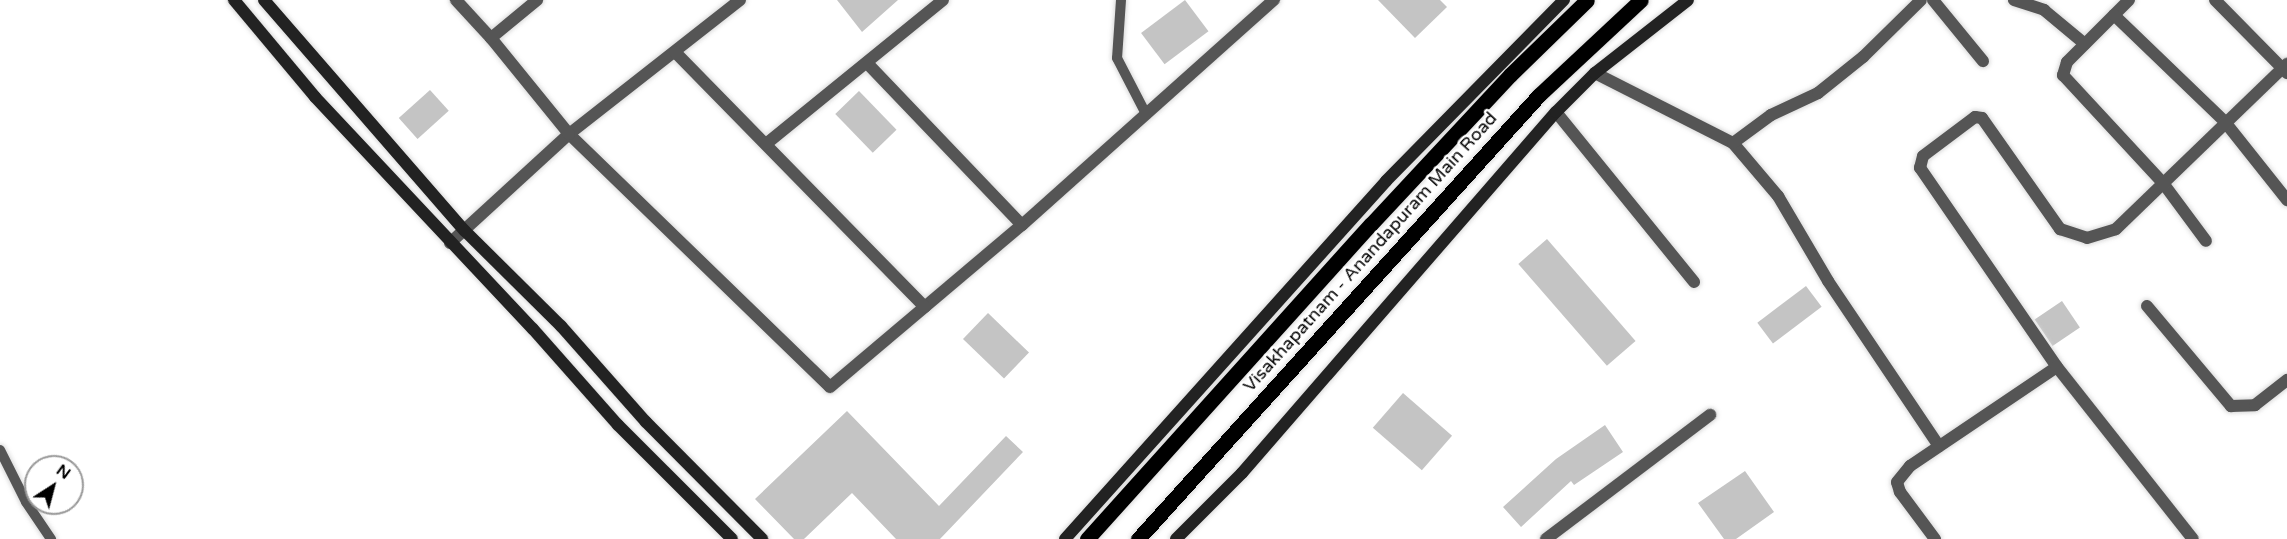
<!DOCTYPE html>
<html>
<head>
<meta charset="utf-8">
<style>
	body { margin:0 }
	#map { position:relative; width:2287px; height:539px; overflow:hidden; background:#fff; font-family:"Varela Round",sans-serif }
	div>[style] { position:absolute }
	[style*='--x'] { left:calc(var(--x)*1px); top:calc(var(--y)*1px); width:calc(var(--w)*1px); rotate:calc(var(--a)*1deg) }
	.building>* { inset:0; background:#c4c4c4; transform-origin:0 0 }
	.roads { filter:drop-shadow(0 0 2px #dbdbdb) drop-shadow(0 0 2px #dbdbdb) }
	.lane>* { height:10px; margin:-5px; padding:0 5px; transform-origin:5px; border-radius:5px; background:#555 }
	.street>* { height:12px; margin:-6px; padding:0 6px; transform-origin:6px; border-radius:6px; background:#555 }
	.secondary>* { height:12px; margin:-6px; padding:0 6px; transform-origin:6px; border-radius:6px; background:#222 }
	.primary>* { height:15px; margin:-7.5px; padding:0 7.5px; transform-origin:7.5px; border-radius:7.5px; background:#000 }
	span { translate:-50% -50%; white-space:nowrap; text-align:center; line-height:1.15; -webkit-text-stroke:5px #fff; paint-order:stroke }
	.street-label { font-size:18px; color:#000 }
	.north { position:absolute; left:24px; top:455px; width:60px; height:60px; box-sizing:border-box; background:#fff; border:2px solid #999; border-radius:50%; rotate:36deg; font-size:16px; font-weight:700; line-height:24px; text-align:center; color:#000 }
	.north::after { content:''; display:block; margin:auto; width:21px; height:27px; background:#000; clip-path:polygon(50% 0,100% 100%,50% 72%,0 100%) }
</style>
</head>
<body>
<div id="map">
	<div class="building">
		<div style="clip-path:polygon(837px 0,898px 0,862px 32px)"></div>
		<div style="left:1185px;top:0;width:39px;height:55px;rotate:53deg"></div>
		<div style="clip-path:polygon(1378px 0,1440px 0,1447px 7px,1415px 38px)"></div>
		<div style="left:430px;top:90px;width:28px;height:42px;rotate:48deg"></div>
		<div style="left:859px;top:91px;width:54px;height:33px;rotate:46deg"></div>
		<div style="left:1547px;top:239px;width:135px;height:38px;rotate:49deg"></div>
		<div style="left:1806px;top:286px;width:26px;height:61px;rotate:53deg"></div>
		<div style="left:2062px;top:301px;width:32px;height:33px;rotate:56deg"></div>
		<div style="left:988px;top:313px;width:57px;height:36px;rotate:44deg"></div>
		<div style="left:1403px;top:393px;width:65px;height:46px;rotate:41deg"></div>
		<div style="clip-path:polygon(847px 411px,939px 506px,1006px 436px,1023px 452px,940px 539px,896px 539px,852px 493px,804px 539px,794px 539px,755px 499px)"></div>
		<div style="clip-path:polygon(1605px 425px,1623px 452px,1574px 485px,1571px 481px,1521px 527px,1503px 507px,1556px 459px)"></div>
		<div style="clip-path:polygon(1745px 471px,1774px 512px,1736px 539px,1724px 539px,1698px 503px)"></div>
	</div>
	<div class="roads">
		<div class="lane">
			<div style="--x:1121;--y:0;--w:58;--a:93.9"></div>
			<div style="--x:1117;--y:58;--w:63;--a:62.6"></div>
			<div style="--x:0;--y:450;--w:58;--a:63.4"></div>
			<div style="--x:26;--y:502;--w:45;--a:56"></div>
		</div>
		<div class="street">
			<div style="--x:456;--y:0;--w:52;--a:47.4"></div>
			<div style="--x:740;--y:0;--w:217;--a:141.9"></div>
			<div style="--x:569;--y:134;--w:363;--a:44.1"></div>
			<div style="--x:830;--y:387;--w:251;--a:-40.2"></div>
			<div style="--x:1022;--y:225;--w:338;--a:-41.8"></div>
			<div style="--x:1933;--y:0;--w:79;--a:50.7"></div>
			<div style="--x:2014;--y:0;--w:32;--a:18"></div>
			<div style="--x:2044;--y:10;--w:53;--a:39.7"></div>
			<div style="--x:2129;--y:0;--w:88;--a:135"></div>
			<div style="--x:2067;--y:62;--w:14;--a:107"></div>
			<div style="--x:2063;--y:75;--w:147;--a:47.2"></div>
			<div style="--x:2163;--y:183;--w:72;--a:53.4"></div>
			<div style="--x:2215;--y:0;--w:103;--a:45.4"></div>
			<div style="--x:2114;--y:15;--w:154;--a:43.9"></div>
			<div style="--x:2225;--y:122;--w:100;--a:51.5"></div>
			<div style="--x:675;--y:52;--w:357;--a:45.6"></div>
			<div style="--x:867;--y:63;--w:224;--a:46.3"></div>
			<div style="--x:1595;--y:73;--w:155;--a:26.9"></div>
			<div style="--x:1733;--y:143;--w:70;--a:49.7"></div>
			<div style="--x:1778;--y:196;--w:99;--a:59.5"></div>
			<div style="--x:1828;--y:281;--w:199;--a:56.1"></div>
			<div style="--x:1556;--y:112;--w:219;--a:50.9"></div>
			<div style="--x:1733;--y:143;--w:47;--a:-36.4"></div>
			<div style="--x:1771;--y:115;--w:52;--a:-25.1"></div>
			<div style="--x:1818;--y:93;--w:58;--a:-38.7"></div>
			<div style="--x:1863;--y:57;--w:81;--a:-44.5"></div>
			<div style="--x:766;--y:144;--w:228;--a:-39.1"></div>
			<div style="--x:450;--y:243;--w:161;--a:-42.5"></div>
			<div style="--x:569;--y:134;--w:124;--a:-129.1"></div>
			<div style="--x:491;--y:38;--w:60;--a:-39.6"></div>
			<div style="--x:2147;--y:306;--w:131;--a:50"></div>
			<div style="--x:2231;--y:406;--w:24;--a:-2"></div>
			<div style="--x:2255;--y:405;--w:41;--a:-38"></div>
			<div style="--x:2057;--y:367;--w:242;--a:-124.5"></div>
			<div style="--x:1920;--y:168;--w:12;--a:-76"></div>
			<div style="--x:1923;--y:156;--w:65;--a:-36.9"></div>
			<div style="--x:1975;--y:117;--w:7;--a:8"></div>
			<div style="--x:1982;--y:118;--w:136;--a:54.9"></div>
			<div style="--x:2060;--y:229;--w:28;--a:18"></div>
			<div style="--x:2087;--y:238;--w:30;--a:-17"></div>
			<div style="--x:2116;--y:229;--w:238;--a:-44"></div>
			<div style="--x:1546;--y:539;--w:206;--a:-37.1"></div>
			<div style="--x:1935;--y:539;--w:59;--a:-126.7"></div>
			<div style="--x:1900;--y:492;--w:10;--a:-107"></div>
			<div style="--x:1897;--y:482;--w:21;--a:-51"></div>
			<div style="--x:1910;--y:466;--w:177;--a:-34"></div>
			<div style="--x:2057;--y:367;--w:219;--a:51.7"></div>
		</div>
		<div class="secondary">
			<div style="--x:234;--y:0;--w:126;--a:50.1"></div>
			<div style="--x:315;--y:97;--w:318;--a:46.8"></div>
			<div style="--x:533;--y:329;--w:128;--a:48.5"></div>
			<div style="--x:618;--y:425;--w:161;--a:45"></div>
			<div style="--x:264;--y:0;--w:306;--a:49"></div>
			<div style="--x:465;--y:231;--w:135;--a:44.7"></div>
			<div style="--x:561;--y:326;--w:128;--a:48.5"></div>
			<div style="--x:646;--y:422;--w:165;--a:45.2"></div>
			<div style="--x:1065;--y:539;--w:481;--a:-48.1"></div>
			<div style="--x:1386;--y:181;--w:254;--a:-45.5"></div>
			<div style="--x:1176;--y:539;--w:93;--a:-45"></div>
			<div style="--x:1242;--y:473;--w:478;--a:-49"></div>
			<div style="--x:1556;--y:112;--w:55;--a:-45"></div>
			<div style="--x:1595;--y:73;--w:118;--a:-38.1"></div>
		</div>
		<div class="primary">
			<div style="--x:1087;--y:539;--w:424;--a:-48"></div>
			<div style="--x:1371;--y:224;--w:204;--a:-47"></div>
			<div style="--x:1510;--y:75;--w:107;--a:-44.2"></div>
			<div style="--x:1138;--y:539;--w:598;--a:-47.91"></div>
			<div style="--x:1539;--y:95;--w:139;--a:-43"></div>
		</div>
	</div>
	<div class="street-label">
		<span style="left:1370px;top:252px;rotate:-48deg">Visakhapatnam - Anandapuram Main Road</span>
	</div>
	<div class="north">N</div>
</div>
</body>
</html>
